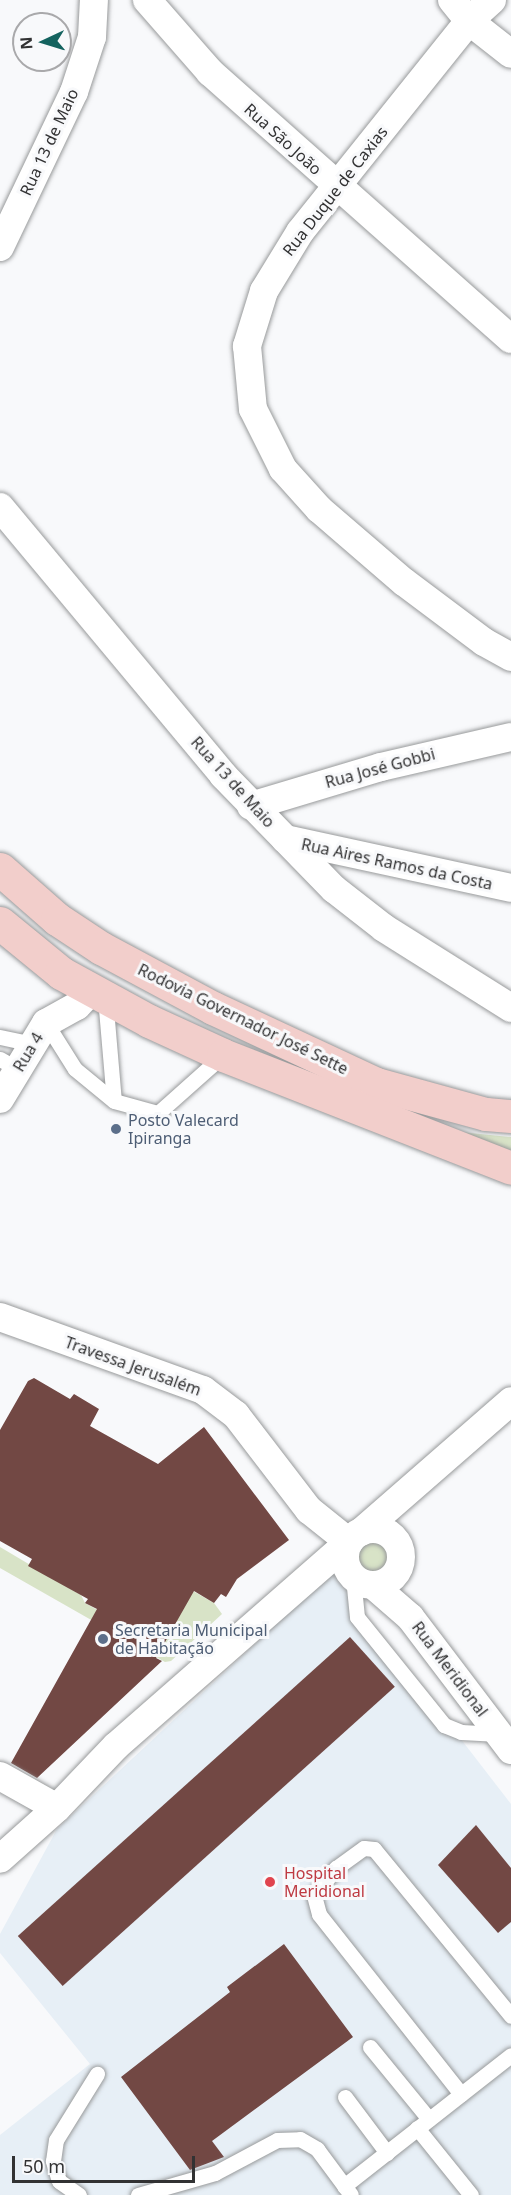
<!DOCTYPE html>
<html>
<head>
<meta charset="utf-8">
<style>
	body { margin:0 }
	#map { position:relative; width:511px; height:2195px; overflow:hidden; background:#f8f9fb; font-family:"Noto Sans",sans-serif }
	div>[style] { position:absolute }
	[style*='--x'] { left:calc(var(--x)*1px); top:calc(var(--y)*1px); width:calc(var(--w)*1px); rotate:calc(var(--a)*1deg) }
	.built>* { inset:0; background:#e7eff6 }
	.green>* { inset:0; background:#d8e3c7 }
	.building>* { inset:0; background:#724844; transform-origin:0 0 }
	.roads { filter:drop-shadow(0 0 2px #989a9b) drop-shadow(0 0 2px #989a9b) }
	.service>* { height:15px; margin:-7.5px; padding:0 7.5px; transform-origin:7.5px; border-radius:7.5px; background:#fff }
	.minor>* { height:28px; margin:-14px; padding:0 14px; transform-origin:14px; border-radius:14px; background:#fff }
	.minor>.ring { margin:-14px; padding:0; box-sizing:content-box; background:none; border:28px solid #fff; border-radius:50% }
	.secondary>* { height:33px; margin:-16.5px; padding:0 16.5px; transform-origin:16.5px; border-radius:16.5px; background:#f2cecb }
	.dots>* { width:16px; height:16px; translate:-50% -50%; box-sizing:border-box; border:3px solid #f8f9fb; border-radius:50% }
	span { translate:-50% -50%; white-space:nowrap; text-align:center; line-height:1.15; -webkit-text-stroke:6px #f8f9fb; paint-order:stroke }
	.street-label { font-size:16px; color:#323233 }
	.service-label { font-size:16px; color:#4e5e75 }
	.left { translate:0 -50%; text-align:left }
	.health-label { font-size:16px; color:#be3a42 }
	.north { position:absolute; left:12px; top:12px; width:60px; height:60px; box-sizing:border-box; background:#f8f9fb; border:2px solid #a9a9ab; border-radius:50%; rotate:266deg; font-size:16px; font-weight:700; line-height:24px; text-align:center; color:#323233 }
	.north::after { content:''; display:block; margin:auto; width:21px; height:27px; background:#14635f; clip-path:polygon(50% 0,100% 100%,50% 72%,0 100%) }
	.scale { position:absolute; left:12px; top:2156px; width:183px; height:27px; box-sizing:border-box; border:3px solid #323233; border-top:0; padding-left:8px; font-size:18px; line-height:21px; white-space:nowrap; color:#323233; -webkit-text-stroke:4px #f8f9fb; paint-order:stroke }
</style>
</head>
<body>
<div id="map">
	<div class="built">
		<div style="clip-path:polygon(332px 1572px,511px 1804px,511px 2195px,0 2195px,0 2135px,90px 2064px,0 1953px,0 1934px,57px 1829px)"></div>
	</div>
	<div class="green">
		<div style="clip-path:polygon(440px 1130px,511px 1137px,511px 1154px)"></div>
		<div style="clip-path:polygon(383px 1531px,399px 1548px,399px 1567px,388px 1580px,365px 1583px,350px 1571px,347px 1549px)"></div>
		<div style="clip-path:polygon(0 1547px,81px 1595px,85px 1603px,162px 1646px,193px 1591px,214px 1603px,222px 1614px,171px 1661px,165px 1662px,0 1568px)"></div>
	</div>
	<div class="building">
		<div style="clip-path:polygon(34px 1378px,70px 1399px,74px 1394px,99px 1409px,90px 1426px,158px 1464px,204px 1427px,289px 1540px,237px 1579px,226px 1597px,221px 1594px,214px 1603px,194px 1591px,156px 1658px,162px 1661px,37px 1778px,11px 1763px,97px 1609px,85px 1603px,88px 1599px,28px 1566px,32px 1559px,0 1541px,0 1430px,28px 1381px)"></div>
		<div style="left:350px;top:1637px;width:67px;height:447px;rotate:48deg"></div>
		<div style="clip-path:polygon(476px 1825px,511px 1868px,511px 1922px,498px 1933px,438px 1865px)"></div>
		<div style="clip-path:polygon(284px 1944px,353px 2037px,212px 2141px,224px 2157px,190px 2170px,121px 2077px,230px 1992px,227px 1987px)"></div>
	</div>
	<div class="roads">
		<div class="service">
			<div style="--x:105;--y:997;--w:104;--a:85.1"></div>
			<div style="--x:46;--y:1023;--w:54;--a:57.8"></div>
			<div style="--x:75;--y:1069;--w:50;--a:39.4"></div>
			<div style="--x:114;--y:1101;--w:46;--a:15.3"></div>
			<div style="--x:158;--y:1113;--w:87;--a:-41.7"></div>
			<div style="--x:0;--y:1037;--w:33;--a:12"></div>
			<div style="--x:0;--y:1059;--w:20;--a:30"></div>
			<div style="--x:353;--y:1577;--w:40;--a:84.3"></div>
			<div style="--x:357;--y:1617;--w:139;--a:51.1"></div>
			<div style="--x:444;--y:1725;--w:18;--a:22"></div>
			<div style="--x:461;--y:1732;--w:38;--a:3"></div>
			<div style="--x:370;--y:2047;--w:93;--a:50.7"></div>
			<div style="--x:461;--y:2094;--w:229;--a:-128.3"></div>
			<div style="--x:319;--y:1914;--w:20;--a:-105"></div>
			<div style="--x:314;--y:1895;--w:35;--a:-51"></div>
			<div style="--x:336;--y:1868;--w:34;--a:-36"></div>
			<div style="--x:364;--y:1848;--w:10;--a:6"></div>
			<div style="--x:374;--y:1849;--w:216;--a:50.6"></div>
			<div style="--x:345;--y:2097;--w:70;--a:53.1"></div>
			<div style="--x:417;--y:2128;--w:86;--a:51.1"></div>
			<div style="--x:344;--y:2186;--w:212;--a:-38.1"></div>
			<div style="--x:79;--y:2195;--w:24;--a:-145"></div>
			<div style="--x:59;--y:2181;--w:21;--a:-107"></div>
			<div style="--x:53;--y:2161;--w:21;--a:-82"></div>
			<div style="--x:56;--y:2140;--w:78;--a:-58.2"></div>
			<div style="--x:138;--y:2195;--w:80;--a:-15.9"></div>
			<div style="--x:215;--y:2173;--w:70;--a:-28"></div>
			<div style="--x:277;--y:2140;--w:23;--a:-2"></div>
			<div style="--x:300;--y:2139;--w:20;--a:30"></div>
			<div style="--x:317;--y:2149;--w:57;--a:53.5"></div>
		</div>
		<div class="minor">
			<div style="--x:147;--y:0;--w:96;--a:48.8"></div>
			<div style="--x:210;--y:72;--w:402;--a:41.6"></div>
			<div style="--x:452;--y:0;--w:27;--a:51"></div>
			<div style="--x:469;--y:21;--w:53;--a:38.2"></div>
			<div style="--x:492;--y:0;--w:31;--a:138"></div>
			<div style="--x:469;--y:21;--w:270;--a:128.7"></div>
			<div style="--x:300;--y:232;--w:69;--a:121.4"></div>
			<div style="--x:264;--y:291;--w:58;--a:107.2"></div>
			<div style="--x:247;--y:346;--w:63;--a:84.6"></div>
			<div style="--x:253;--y:409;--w:67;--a:63.4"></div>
			<div style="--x:283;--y:469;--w:54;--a:48"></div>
			<div style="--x:319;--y:509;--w:112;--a:40.7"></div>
			<div style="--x:404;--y:582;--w:100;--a:36.9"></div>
			<div style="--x:484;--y:642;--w:31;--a:29"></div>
			<div style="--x:0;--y:247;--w:172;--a:-64.5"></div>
			<div style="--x:74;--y:92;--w:58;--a:-71.9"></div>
			<div style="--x:92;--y:37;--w:37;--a:-87"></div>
			<div style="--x:0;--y:507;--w:349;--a:50.2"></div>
			<div style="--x:223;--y:775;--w:159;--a:45.8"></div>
			<div style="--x:334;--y:889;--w:63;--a:38"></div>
			<div style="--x:384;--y:928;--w:150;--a:32.2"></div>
			<div style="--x:251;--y:806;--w:136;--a:-16.7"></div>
			<div style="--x:381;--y:767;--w:133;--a:-13"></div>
			<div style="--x:285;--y:839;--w:231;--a:12.2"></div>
			<div style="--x:0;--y:1099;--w:89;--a:-58.8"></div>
			<div style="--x:46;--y:1023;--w:35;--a:-29"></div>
			<div style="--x:77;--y:1006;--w:22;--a:-47"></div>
			<div style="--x:0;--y:1317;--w:216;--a:19.8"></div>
			<div style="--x:203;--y:1390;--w:41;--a:37.1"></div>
			<div style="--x:236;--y:1415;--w:120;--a:52.5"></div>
			<div style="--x:309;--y:1510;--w:51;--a:38.7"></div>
			<div style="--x:349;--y:1542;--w:310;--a:138.8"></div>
			<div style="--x:116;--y:1746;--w:86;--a:133.6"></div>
			<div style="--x:57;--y:1808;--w:76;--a:138.2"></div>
			<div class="ring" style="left:345px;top:1529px;width:28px;height:28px"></div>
			<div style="--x:361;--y:1532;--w:199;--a:-41.1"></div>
			<div style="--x:373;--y:1585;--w:49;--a:40.9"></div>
			<div style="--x:410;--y:1617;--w:167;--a:52.8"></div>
			<div style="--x:0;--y:1776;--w:65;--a:29.3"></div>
		</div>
		<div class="secondary">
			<div style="--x:0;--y:869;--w:76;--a:41.3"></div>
			<div style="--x:57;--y:919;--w:53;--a:33.4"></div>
			<div style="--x:101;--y:948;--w:127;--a:28.2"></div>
			<div style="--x:213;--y:1008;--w:180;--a:25"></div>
			<div style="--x:376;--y:1084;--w:114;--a:15.3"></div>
			<div style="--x:486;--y:1114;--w:25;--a:5"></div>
			<div style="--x:0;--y:923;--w:79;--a:39.3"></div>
			<div style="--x:61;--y:973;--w:100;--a:28.6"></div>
			<div style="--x:149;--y:1021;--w:81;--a:24.7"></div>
			<div style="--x:223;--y:1055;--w:309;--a:21.4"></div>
		</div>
	</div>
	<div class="dots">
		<div style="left:116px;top:1129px;background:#5c6f8a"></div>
		<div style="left:103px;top:1639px;background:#5c6f8a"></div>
		<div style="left:270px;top:1882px;background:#e0444e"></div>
	</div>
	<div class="street-label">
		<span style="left:283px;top:139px;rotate:42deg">Rua São João</span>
		<span style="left:49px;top:142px;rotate:-65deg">Rua 13 de Maio</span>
		<span style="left:335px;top:191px;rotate:-52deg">Rua Duque de Caxias</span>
		<span style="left:380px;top:768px;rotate:-15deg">Rua José Gobbi</span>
		<span style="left:233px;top:782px;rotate:48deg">Rua 13 de Maio</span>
		<span style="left:397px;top:864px;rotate:12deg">Rua Aires Ramos da Costa</span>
		<span style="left:243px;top:1019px;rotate:26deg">Rodovia Governador José Sette</span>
		<span style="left:28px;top:1052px;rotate:-59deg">Rua 4</span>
		<span style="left:133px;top:1366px;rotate:20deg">Travessa Jerusalém</span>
		<span style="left:450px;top:1669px;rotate:53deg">Rua Meridional</span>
	</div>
	<div class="service-label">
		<span class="left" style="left:128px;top:1129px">Posto Valecard<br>Ipiranga</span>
		<span class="left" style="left:115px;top:1639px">Secretaria Municipal<br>de Habitação</span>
	</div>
	<div class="health-label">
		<span class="left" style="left:284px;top:1882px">Hospital<br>Meridional</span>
	</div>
	<div class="north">N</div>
	<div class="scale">50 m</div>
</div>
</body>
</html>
